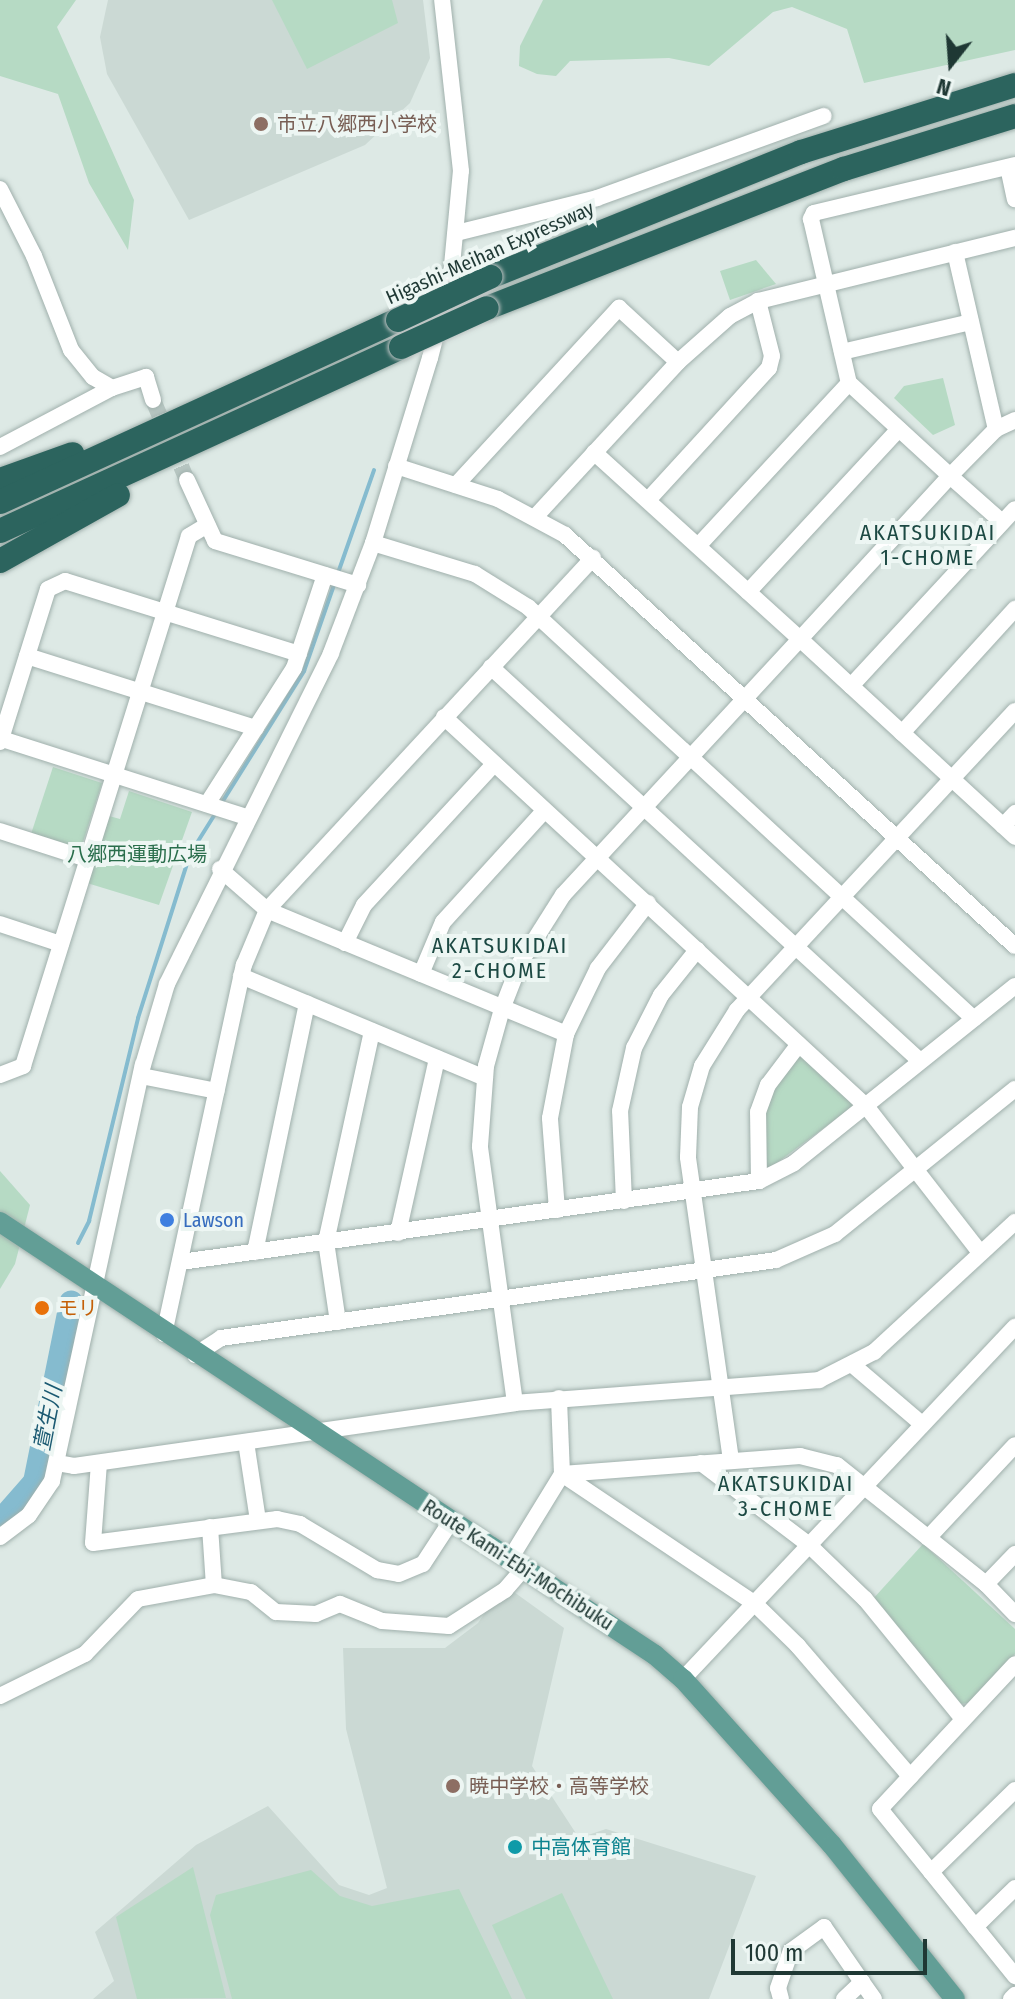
<!DOCTYPE html>
<html>
<head>
<meta charset="utf-8">
<style>
	body { margin:0 }
	#map { position:relative; width:1015px; height:1999px; overflow:hidden; background:#dde9e5; font-family:"Fira Sans Condensed","Noto Sans JP",sans-serif }
	div>[style] { position:absolute }
	[style*='--x'] { left:calc(var(--x)*1px); top:calc(var(--y)*1px); width:calc(var(--w)*1px); rotate:calc(var(--a)*1deg) }
	.built>* { inset:0; background:#cbd9d4 }
	.green>* { inset:0; background:#b6dac4 }
	.stream>* { height:4px; margin:-2px; padding:0 2px; transform-origin:2px; border-radius:2px; background:#85bbcf }
	.river>* { height:24px; margin:-12px; padding:0 12px; transform-origin:12px; border-radius:12px; background:#85bbcf }
	.minor-tunnel>* { height:16px; margin-top:-8px; transform-origin:0; background:repeating-linear-gradient(90deg,#b7c6c2 0 16px,transparent 0 24px) }
	.roads { filter:drop-shadow(0 0 2px #a0b0ac) drop-shadow(0 0 2px #a0b0ac) }
	.minor>* { height:16px; margin:-8px; padding:0 8px; transform-origin:8px; border-radius:8px; background:#fff }
	.major>* { height:20px; margin:-10px; padding:0 10px; transform-origin:10px; border-radius:10px; background:#629e96 }
	.highway>* { height:24px; margin:-12px; padding:0 12px; transform-origin:12px; border-radius:12px; background:#2c645e }
	.bridges { filter:drop-shadow(0 0 2px #bcc3c2) drop-shadow(0 0 2px #bcc3c2) }
	.highway-bridge>* { height:24px; margin:-12px; padding:0 12px; transform-origin:12px; border-radius:12px; background:#2c645e }
	.dots>* { width:22px; height:22px; translate:-50% -50%; box-sizing:border-box; border:4px solid #edf6f3; border-radius:50% }
	span { translate:-50% -50%; white-space:nowrap; text-align:center; line-height:1.15; -webkit-text-stroke:8px #edf6f3; paint-order:stroke }
	.education-label { font-size:20px; color:#785e54 }
	.left { translate:0 -50%; text-align:left }
	.street-label { font-size:20px; color:#1f3834 }
	.park-label { font-size:20px; color:#2a6e4c }
	.shop-label { font-size:20px; color:#366cbe }
	.food-label { font-size:20px; color:#c56008 }
	.culture-label { font-size:20px; color:#0d838f }
	.neighbourhood-label { font-size:22px; color:#1c4943; letter-spacing:2px }
	.water-label { font-size:22px; color:#1b5a72; font-style:italic }
	.north { position:absolute; left:911px; top:24px; width:80px; height:80px; -webkit-text-stroke:6px #edf6f3; paint-order:stroke; rotate:197deg; font-size:22px; font-weight:700; line-height:32px; text-align:center; color:#1f3834 }
	.north::after { content:''; display:block; margin:auto; width:28px; height:36px; background:#1f3834; clip-path:polygon(50% 0,100% 100%,50% 72%,0 100%) }
	.scale { position:absolute; left:731px; top:1939px; width:196px; height:36px; box-sizing:border-box; border:4px solid #1f3834; border-top:0; padding-left:10px; font-size:24px; line-height:28px; white-space:nowrap; color:#1f3834; -webkit-text-stroke:6px #edf6f3; paint-order:stroke }
</style>
</head>
<body>
<div id="map">
	<div class="built">
		<div style="clip-path:polygon(108px 0,423px 0,430px 58px,410px 103px,365px 145px,189px 220px,107px 74px,100px 37px)"></div>
		<div style="clip-path:polygon(504px 1585px,564px 1628px,532px 1766px,579px 1838px,606px 1829px,756px 1876px,709px 1999px,93px 1999px,114px 1981px,95px 1932px,196px 1845px,268px 1806px,339px 1885px,369px 1895px,387px 1888px,346px 1729px,343px 1648px,445px 1648px,478px 1623px)"></div>
	</div>
	<div class="green">
		<div style="clip-path:polygon(0 0,76px 0,57px 27px,134px 200px,128px 250px,89px 183px,58px 94px,0 76px)"></div>
		<div style="clip-path:polygon(272px 0,392px 0,398px 23px,307px 69px)"></div>
		<div style="clip-path:polygon(543px 0,1015px 0,1015px 50px,864px 83px,847px 29px,792px 7px,773px 12px,709px 66px,669px 58px,570px 61px,556px 76px,537px 74px,519px 66px,520px 46px)"></div>
		<div style="clip-path:polygon(756px 260px,776px 284px,730px 300px,720px 271px)"></div>
		<div style="clip-path:polygon(943px 378px,955px 425px,933px 435px,894px 398px,904px 386px)"></div>
		<div style="clip-path:polygon(53px 767px,102px 783px,82px 845px,74px 848px,31px 834px)"></div>
		<div style="clip-path:polygon(129px 791px,192px 812px,159px 905px,87px 883px,109px 816px,120px 819px)"></div>
		<div style="clip-path:polygon(796px 1056px,802px 1056px,851px 1101px,852px 1107px,770px 1168px,762px 1165px,761px 1125px,769px 1094px)"></div>
		<div style="clip-path:polygon(0 1171px,30px 1205px,15px 1264px,0 1289px)"></div>
		<div style="clip-path:polygon(923px 1544px,1015px 1629px,1015px 1654px,969px 1703px,959px 1704px,872px 1600px)"></div>
		<div style="clip-path:polygon(193px 1867px,226px 1998px,137px 1999px,116px 1917px)"></div>
		<div style="clip-path:polygon(311px 1870px,340px 1896px,372px 1906px,459px 1889px,512px 1999px,232px 1999px,210px 1915px,216px 1895px)"></div>
		<div style="clip-path:polygon(562px 1893px,613px 1999px,526px 1999px,492px 1925px)"></div>
	</div>
	<div class="stream">
		<div style="--x:338;--y:573;--w:109;--a:-70.7"></div>
		<div style="--x:221;--y:804;--w:157;--a:-58"></div>
		<div style="--x:304;--y:671;--w:94;--a:-70.8"></div>
		<div style="--x:78;--y:1243;--w:25;--a:-63"></div>
		<div style="--x:89;--y:1221;--w:209;--a:-76.4"></div>
		<div style="--x:138;--y:1018;--w:172;--a:-72.4"></div>
		<div style="--x:190;--y:854;--w:51;--a:-57.9"></div>
	</div>
	<div class="river">
		<div style="--x:0;--y:1522;--w:53;--a:-48.8"></div>
		<div style="--x:35;--y:1482;--w:183;--a:-78.6"></div>
	</div>
	<div class="minor-tunnel">
		<div style="--x:153;--y:400;--w:87;--a:67"></div>
	</div>
	<div class="roads">
		<div class="minor">
			<div style="--x:1015;--y:165;--w:207;--a:166.6"></div>
			<div style="--x:814;--y:213;--w:7;--a:117"></div>
			<div style="--x:811;--y:219;--w:168;--a:77"></div>
			<div style="--x:849;--y:383;--w:137;--a:42.6"></div>
			<div style="--x:950;--y:476;--w:66;--a:-45.6"></div>
			<div style="--x:996;--y:429;--w:21;--a:-25"></div>
			<div style="--x:1008;--y:167;--w:33;--a:78"></div>
			<div style="--x:0;--y:189;--w:75;--a:63.1"></div>
			<div style="--x:34;--y:256;--w:101;--a:68.5"></div>
			<div style="--x:71;--y:350;--w:35;--a:51"></div>
			<div style="--x:93;--y:377;--w:22;--a:30"></div>
			<div style="--x:456;--y:233;--w:145;--a:-13.9"></div>
			<div style="--x:597;--y:198;--w:241;--a:-19.9"></div>
			<div style="--x:955;--y:252;--w:182;--a:77"></div>
			<div style="--x:842;--y:352;--w:132;--a:-13.1"></div>
			<div style="--x:0;--y:447;--w:127;--a:-27.8"></div>
			<div style="--x:112;--y:388;--w:36;--a:-18"></div>
			<div style="--x:146;--y:377;--w:24;--a:73"></div>
			<div style="--x:396;--y:466;--w:107;--a:17.9"></div>
			<div style="--x:498;--y:499;--w:76;--a:28.2"></div>
			<div style="--x:565;--y:535;--w:609;--a:42.41"></div>
			<div style="--x:187;--y:480;--w:67;--a:65.3"></div>
			<div style="--x:215;--y:541;--w:150;--a:17.1"></div>
			<div style="--x:456;--y:485;--w:241;--a:-47.4"></div>
			<div style="--x:619;--y:308;--w:80;--a:42.5"></div>
			<div style="--x:648;--y:500;--w:179;--a:-47.5"></div>
			<div style="--x:769;--y:368;--w:12;--a:-76"></div>
			<div style="--x:772;--y:356;--w:57;--a:-104.3"></div>
			<div style="--x:536;--y:516;--w:209;--a:-47.3"></div>
			<div style="--x:678;--y:362;--w:69;--a:-41.5"></div>
			<div style="--x:730;--y:316;--w:32;--a:-28"></div>
			<div style="--x:758;--y:301;--w:265;--a:-13.8"></div>
			<div style="--x:1002;--y:522;--w:69;--a:-138.5"></div>
			<div style="--x:950;--y:476;--w:222;--a:132.6"></div>
			<div style="--x:800;--y:639;--w:69;--a:42.7"></div>
			<div style="--x:851;--y:686;--w:241;--a:-47.2"></div>
			<div style="--x:373;--y:543;--w:107;--a:16.9"></div>
			<div style="--x:475;--y:574;--w:62;--a:31.9"></div>
			<div style="--x:528;--y:607;--w:607;--a:42.73"></div>
			<div style="--x:698;--y:546;--w:222;--a:-47.2"></div>
			<div style="--x:748;--y:592;--w:222;--a:-47.2"></div>
			<div style="--x:27;--y:656;--w:240;--a:17.5"></div>
			<div style="--x:491;--y:667;--w:582;--a:42.56"></div>
			<div style="--x:851;--y:686;--w:223;--a:42.6"></div>
			<div style="--x:444;--y:717;--w:574;--a:42.67"></div>
			<div style="--x:866;--y:1106;--w:184;--a:52.1"></div>
			<div style="--x:902;--y:733;--w:168;--a:-47.7"></div>
			<div style="--x:2;--y:739;--w:256;--a:17.7"></div>
			<div style="--x:0;--y:742;--w:160;--a:-72.6"></div>
			<div style="--x:48;--y:589;--w:19;--a:-25"></div>
			<div style="--x:65;--y:581;--w:245;--a:17.3"></div>
			<div style="--x:207;--y:804;--w:161;--a:-57.4"></div>
			<div style="--x:294;--y:668;--w:98;--a:-71.6"></div>
			<div style="--x:1003;--y:826;--w:18;--a:-47"></div>
			<div style="--x:0;--y:831;--w:91;--a:17.8"></div>
			<div style="--x:220;--y:869;--w:62;--a:41.1"></div>
			<div style="--x:267;--y:910;--w:324;--a:22.5"></div>
			<div style="--x:0;--y:924;--w:64;--a:18.2"></div>
			<div style="--x:345;--y:943;--w:42;--a:-63.4"></div>
			<div style="--x:364;--y:905;--w:192;--a:-47.3"></div>
			<div style="--x:421;--y:974;--w:56;--a:-67.1"></div>
			<div style="--x:443;--y:922;--w:151;--a:-47.7"></div>
			<div style="--x:241;--y:976;--w:264;--a:22.7"></div>
			<div style="--x:0;--y:1075;--w:25;--a:-21"></div>
			<div style="--x:23;--y:1066;--w:555;--a:-72.61"></div>
			<div style="--x:189;--y:536;--w:21;--a:-31"></div>
			<div style="--x:141;--y:1076;--w:77;--a:11.2"></div>
			<div style="--x:759;--y:1181;--w:69;--a:-90.8"></div>
			<div style="--x:758;--y:1112;--w:29;--a:-70"></div>
			<div style="--x:768;--y:1085;--w:51;--a:-52.9"></div>
			<div style="--x:624;--y:1201;--w:90;--a:-92.5"></div>
			<div style="--x:620;--y:1111;--w:65;--a:-77.5"></div>
			<div style="--x:634;--y:1048;--w:59;--a:-63"></div>
			<div style="--x:661;--y:995;--w:58;--a:-51.3"></div>
			<div style="--x:557;--y:1210;--w:92;--a:-94.4"></div>
			<div style="--x:550;--y:1118;--w:86;--a:-79.2"></div>
			<div style="--x:566;--y:1034;--w:73;--a:-64.1"></div>
			<div style="--x:598;--y:968;--w:82;--a:-52.4"></div>
			<div style="--x:398;--y:1233;--w:179;--a:-77.4"></div>
			<div style="--x:255;--y:1252;--w:254;--a:-78.2"></div>
			<div style="--x:181;--y:1262;--w:584;--a:-7.98"></div>
			<div style="--x:759;--y:1181;--w:39;--a:-27"></div>
			<div style="--x:794;--y:1163;--w:283;--a:-38.7"></div>
			<div style="--x:338;--y:1322;--w:81;--a:-98.5"></div>
			<div style="--x:326;--y:1242;--w:216;--a:-77.7"></div>
			<div style="--x:164;--y:1334;--w:378;--a:-77.8"></div>
			<div style="--x:244;--y:965;--w:60;--a:-67.3"></div>
			<div style="--x:267;--y:910;--w:480;--a:-47.2"></div>
			<div style="--x:195;--y:1355;--w:31;--a:-33"></div>
			<div style="--x:221;--y:1338;--w:560;--a:-8"></div>
			<div style="--x:776;--y:1260;--w:64;--a:-23.8"></div>
			<div style="--x:835;--y:1234;--w:231;--a:-38.9"></div>
			<div style="--x:854;--y:1366;--w:89;--a:40.5"></div>
			<div style="--x:515;--y:1403;--w:259;--a:-97.8"></div>
			<div style="--x:480;--y:1146;--w:80;--a:-85.7"></div>
			<div style="--x:486;--y:1066;--w:59;--a:-74.3"></div>
			<div style="--x:502;--y:1009;--w:49;--a:-68.6"></div>
			<div style="--x:520;--y:963;--w:80;--a:-57.7"></div>
			<div style="--x:563;--y:895;--w:349;--a:-47.2"></div>
			<div style="--x:800;--y:639;--w:278;--a:-137.8"></div>
			<div style="--x:246;--y:1442;--w:79;--a:81.3"></div>
			<div style="--x:731;--y:1460;--w:306;--a:-98.1"></div>
			<div style="--x:688;--y:1157;--w:50;--a:-87.7"></div>
			<div style="--x:690;--y:1107;--w:43;--a:-73.7"></div>
			<div style="--x:702;--y:1066;--w:66;--a:-58"></div>
			<div style="--x:737;--y:1010;--w:408;--a:-47.1"></div>
			<div style="--x:57;--y:1463;--w:17;--a:10"></div>
			<div style="--x:74;--y:1466;--w:445;--a:-8.1"></div>
			<div style="--x:515;--y:1403;--w:305;--a:-4.3"></div>
			<div style="--x:819;--y:1380;--w:62;--a:-27"></div>
			<div style="--x:874;--y:1352;--w:192;--a:-42.7"></div>
			<div style="--x:99;--y:1463;--w:80;--a:94.3"></div>
			<div style="--x:93;--y:1543;--w:186;--a:-7.4"></div>
			<div style="--x:277;--y:1519;--w:24;--a:12"></div>
			<div style="--x:300;--y:1524;--w:90;--a:30.9"></div>
			<div style="--x:377;--y:1570;--w:22;--a:10"></div>
			<div style="--x:399;--y:1574;--w:26;--a:-23"></div>
			<div style="--x:423;--y:1564;--w:51;--a:-56.9"></div>
			<div style="--x:701;--y:1463;--w:136;--a:37.2"></div>
			<div style="--x:809;--y:1545;--w:78;--a:44"></div>
			<div style="--x:865;--y:1599;--w:155;--a:50.8"></div>
			<div style="--x:562;--y:1474;--w:239;--a:-4.3"></div>
			<div style="--x:800;--y:1456;--w:38;--a:14"></div>
			<div style="--x:837;--y:1465;--w:191;--a:38.6"></div>
			<div style="--x:986;--y:1584;--w:42;--a:46"></div>
			<div style="--x:562;--y:1474;--w:231;--a:33.9"></div>
			<div style="--x:754;--y:1603;--w:62;--a:44.3"></div>
			<div style="--x:798;--y:1646;--w:172;--a:49.3"></div>
			<div style="--x:210;--y:1527;--w:58;--a:86.1"></div>
			<div style="--x:0;--y:1537;--w:36;--a:-37"></div>
			<div style="--x:29;--y:1515;--w:41;--a:-55.9"></div>
			<div style="--x:52;--y:1481;--w:426;--a:-77.7"></div>
			<div style="--x:143;--y:1065;--w:84;--a:-73.5"></div>
			<div style="--x:167;--y:984;--w:369;--a:-63.6"></div>
			<div style="--x:331;--y:653;--w:118;--a:-69.1"></div>
			<div style="--x:373;--y:543;--w:194;--a:-72.9"></div>
			<div style="--x:430;--y:358;--w:85;--a:-75.6"></div>
			<div style="--x:451;--y:276;--w:105;--a:-84.6"></div>
			<div style="--x:461;--y:171;--w:172;--a:-96.3"></div>
			<div style="--x:928;--y:1538;--w:127;--a:-46.9"></div>
			<div style="--x:510;--y:1559;--w:100;--a:-58.5"></div>
			<div style="--x:562;--y:1474;--w:76;--a:-92.3"></div>
			<div style="--x:986;--y:1584;--w:42;--a:-46"></div>
			<div style="--x:683;--y:1679;--w:484;--a:-46.7"></div>
			<div style="--x:0;--y:1696;--w:95;--a:-26.3"></div>
			<div style="--x:85;--y:1654;--w:76;--a:-46.1"></div>
			<div style="--x:138;--y:1599;--w:77;--a:-10.4"></div>
			<div style="--x:214;--y:1585;--w:38;--a:11"></div>
			<div style="--x:251;--y:1592;--w:32;--a:39"></div>
			<div style="--x:276;--y:1612;--w:40;--a:2.9"></div>
			<div style="--x:316;--y:1614;--w:26;--a:-23"></div>
			<div style="--x:340;--y:1604;--w:45;--a:22"></div>
			<div style="--x:382;--y:1621;--w:67;--a:4.3"></div>
			<div style="--x:449;--y:1626;--w:67;--a:-32.7"></div>
			<div style="--x:505;--y:1590;--w:29;--a:-49"></div>
			<div style="--x:1015;--y:1790;--w:117;--a:135.7"></div>
			<div style="--x:931;--y:1872;--w:134;--a:51.1"></div>
			<div style="--x:931;--y:1872;--w:81;--a:-129"></div>
			<div style="--x:880;--y:1809;--w:198;--a:-47"></div>
			<div style="--x:975;--y:1927;--w:56;--a:-44.3"></div>
			<div style="--x:781;--y:1999;--w:11;--a:-105"></div>
			<div style="--x:778;--y:1988;--w:39;--a:-71"></div>
			<div style="--x:791;--y:1951;--w:41;--a:-36"></div>
			<div style="--x:824;--y:1927;--w:67;--a:55.4"></div>
			<div style="--x:844;--y:1999;--w:25;--a:-43"></div>
			<div style="--x:862;--y:1982;--w:21;--a:55"></div>
			<div style="--x:1011;--y:1999;--w:6;--a:-45"></div>
		</div>
		<div class="major">
			<div style="--x:0;--y:1222;--w:785;--a:33.47"></div>
			<div style="--x:655;--y:1655;--w:37;--a:41"></div>
			<div style="--x:683;--y:1679;--w:223;--a:48.1"></div>
			<div style="--x:832;--y:1845;--w:197;--a:51.4"></div>
		</div>
		<div class="highway">
			<div style="--x:490;--y:277;--w:335;--a:-21.9"></div>
			<div style="--x:801;--y:152;--w:224;--a:-17.4"></div>
			<div style="--x:487;--y:308;--w:383;--a:-21.3"></div>
			<div style="--x:844;--y:169;--w:179;--a:-17.2"></div>
			<div style="--x:0;--y:480;--w:77;--a:-19.6"></div>
			<div style="--x:0;--y:502;--w:438;--a:-24.6"></div>
			<div style="--x:0;--y:531;--w:441;--a:-24.6"></div>
			<div style="--x:0;--y:561;--w:135;--a:-29.2"></div>
		</div>
	</div>
	<div class="bridges">
		<div class="highway-bridge">
			<div style="--x:398;--y:320;--w:102;--a:-25.1"></div>
			<div style="--x:401;--y:347;--w:94;--a:-24.4"></div>
		</div>
	</div>
	<div class="dots">
		<div style="left:261px;top:124px;background:#8d6e63"></div>
		<div style="left:167px;top:1220px;background:#3f7fe0"></div>
		<div style="left:42px;top:1308px;background:#e8710a"></div>
		<div style="left:453px;top:1786px;background:#8d6e63"></div>
		<div style="left:515px;top:1847px;background:#0f9aa8"></div>
	</div>
	<div class="education-label">
		<span class="left" style="left:277px;top:124px">市立八郷西小学校</span>
		<span class="left" style="left:469px;top:1786px">暁中学校・高等学校</span>
	</div>
	<div class="street-label">
		<span style="left:490px;top:253px;rotate:-24deg">Higashi-Meihan Expressway</span>
		<span style="left:518px;top:1565px;rotate:33deg">Route Kami-Ebi-Mochibuku</span>
	</div>
	<div class="park-label">
		<span style="left:137px;top:854px">八郷西運動広場</span>
	</div>
	<div class="shop-label">
		<span class="left" style="left:183px;top:1220px">Lawson</span>
	</div>
	<div class="food-label">
		<span class="left" style="left:58px;top:1308px">モリ</span>
	</div>
	<div class="culture-label">
		<span class="left" style="left:531px;top:1847px">中高体育館</span>
	</div>
	<div class="neighbourhood-label">
		<span style="left:928px;top:545px">AKATSUKIDAI<br>1-CHOME</span>
		<span style="left:500px;top:958px">AKATSUKIDAI<br>2-CHOME</span>
		<span style="left:786px;top:1496px">AKATSUKIDAI<br>3-CHOME</span>
	</div>
	<div class="water-label">
		<span style="left:48px;top:1418px;rotate:-79deg">萱生川</span>
	</div>
	<div class="north">N</div>
	<div class="scale">100 m</div>
</div>
</body>
</html>
